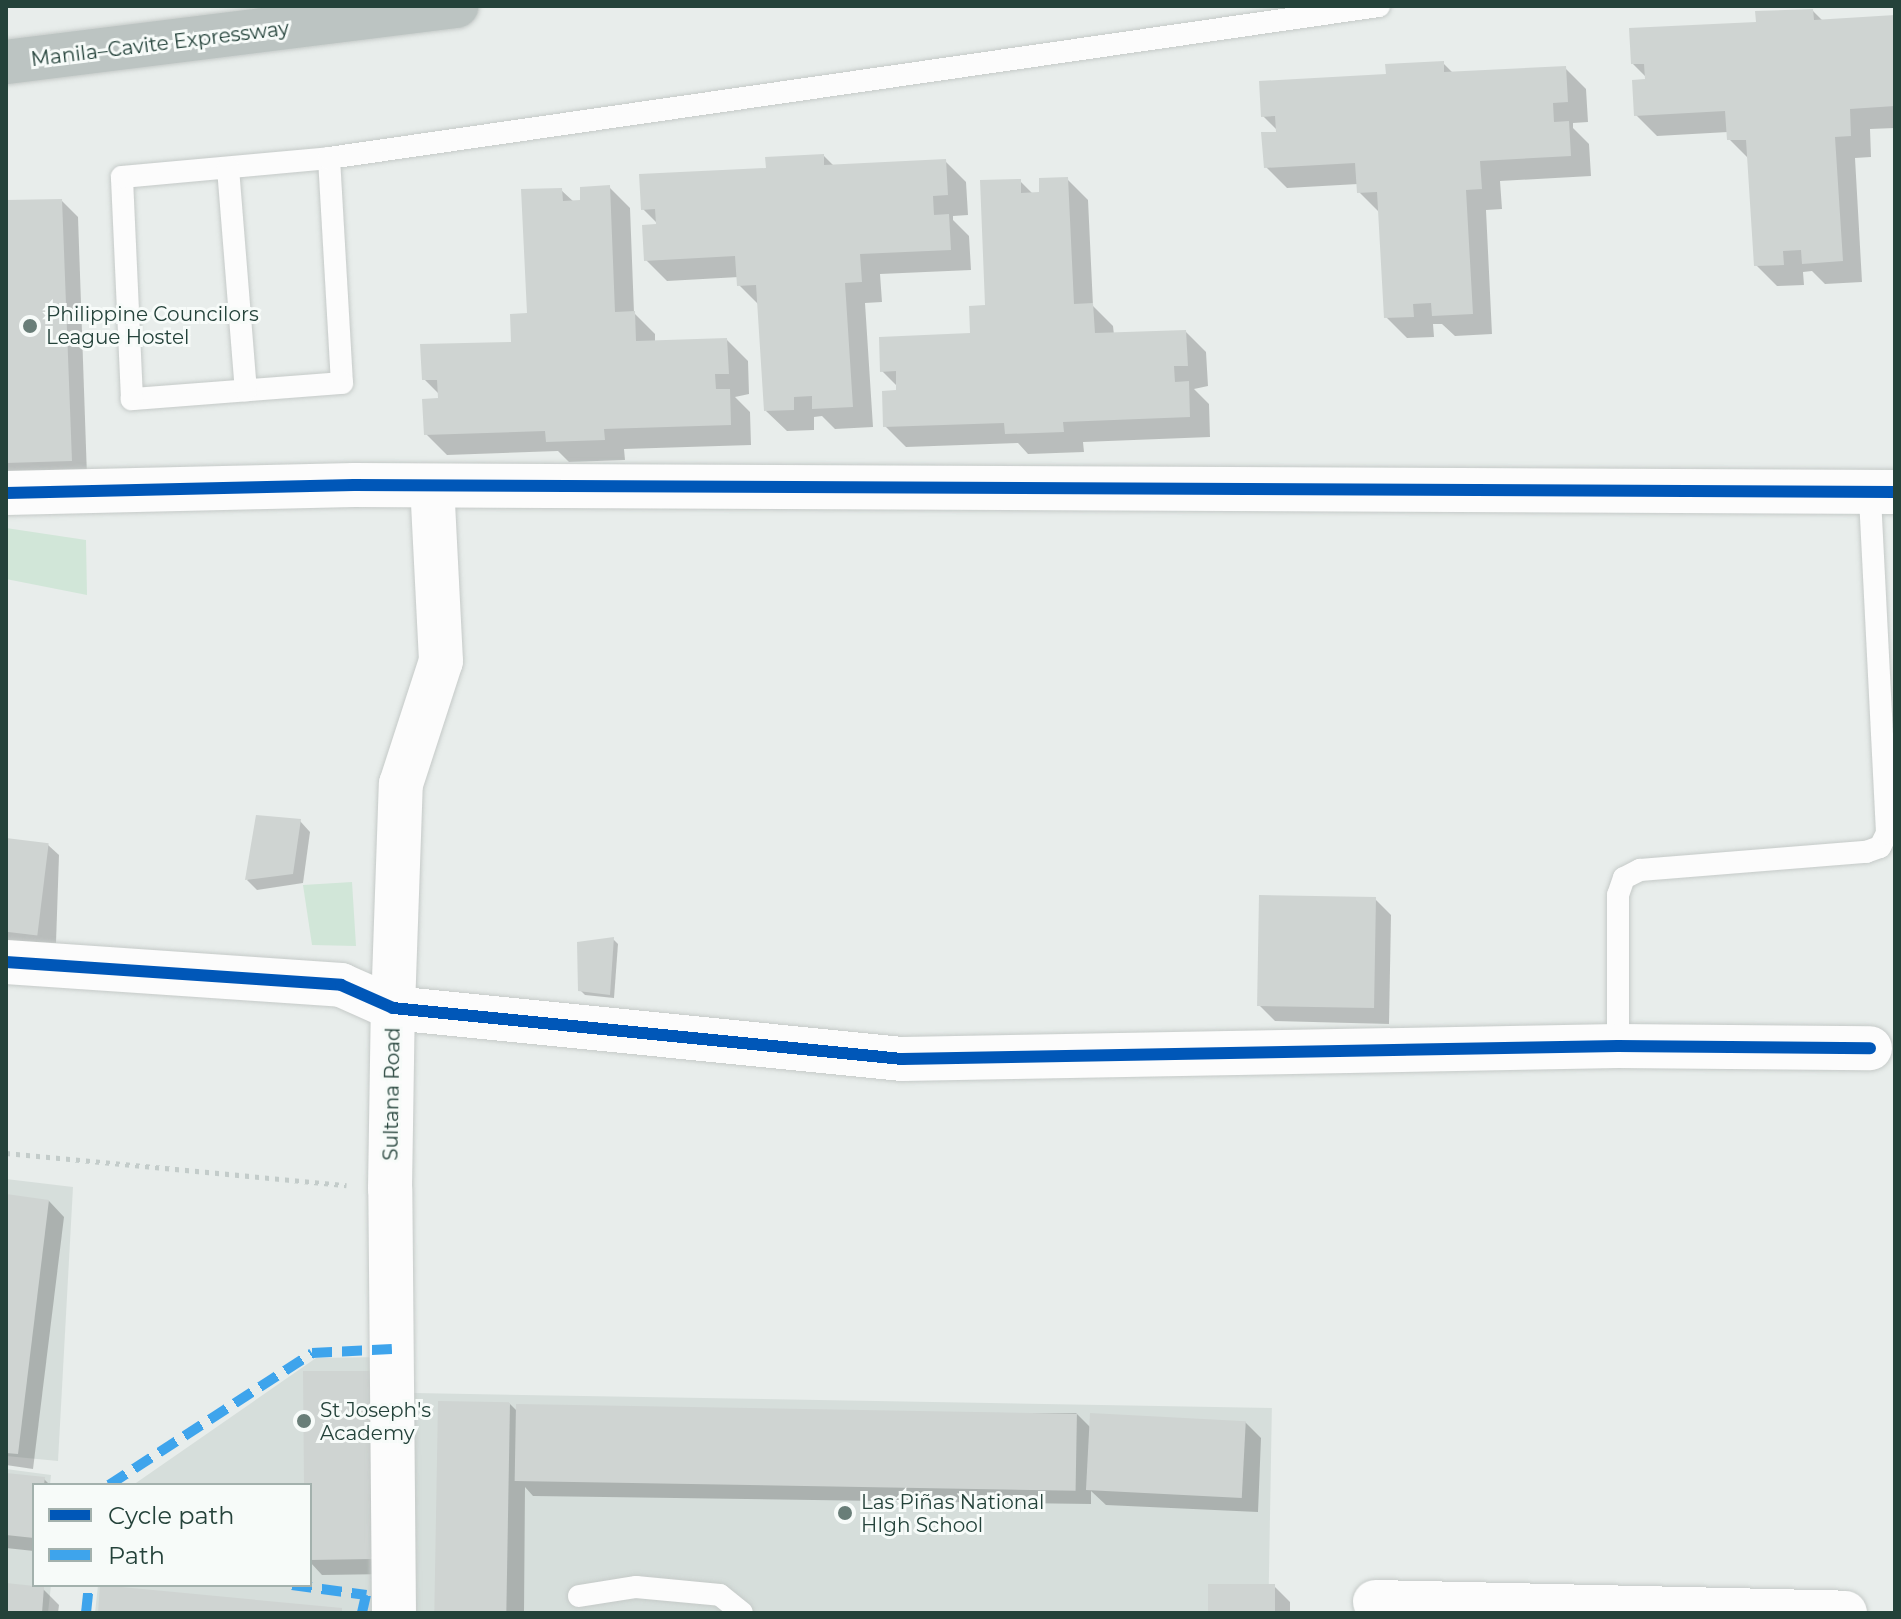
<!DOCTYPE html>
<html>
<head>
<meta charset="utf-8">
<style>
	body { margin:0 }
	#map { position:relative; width:1901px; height:1619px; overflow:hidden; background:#e8edeb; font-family:Montserrat,sans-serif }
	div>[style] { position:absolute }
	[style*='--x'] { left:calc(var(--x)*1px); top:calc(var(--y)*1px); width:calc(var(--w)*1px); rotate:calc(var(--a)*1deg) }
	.built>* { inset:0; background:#d6dedb; transform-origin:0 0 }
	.green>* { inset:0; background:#d1e6d8 }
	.shadow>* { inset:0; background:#0003 }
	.building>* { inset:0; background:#cfd4d2; transform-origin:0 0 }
	.path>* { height:5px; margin-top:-2.5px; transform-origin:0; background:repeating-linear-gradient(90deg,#c3ccca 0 4px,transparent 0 10px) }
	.roads { filter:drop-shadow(0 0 2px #c5cac8) drop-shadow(0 0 2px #c5cac8) }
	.service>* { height:22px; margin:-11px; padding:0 11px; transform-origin:11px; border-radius:11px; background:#fcfcfc }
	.minor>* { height:44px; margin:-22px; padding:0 22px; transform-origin:22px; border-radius:22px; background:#fcfcfc }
	.motorway>* { height:44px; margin:-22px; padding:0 22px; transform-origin:22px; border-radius:22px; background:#bcc4c2 }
	.quiet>* { height:10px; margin-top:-5px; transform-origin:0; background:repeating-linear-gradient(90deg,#3ea4ec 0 20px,transparent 0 30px) }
	.cycleway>* { height:12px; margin:-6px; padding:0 6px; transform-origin:6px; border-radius:6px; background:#0057b8 }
	.dots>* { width:22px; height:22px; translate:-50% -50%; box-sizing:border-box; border:4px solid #f7fbf9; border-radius:50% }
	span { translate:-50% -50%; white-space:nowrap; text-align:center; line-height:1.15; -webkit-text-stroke:6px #f7fbf9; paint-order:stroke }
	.street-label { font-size:20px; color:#24423a }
	.poi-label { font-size:20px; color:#24423a }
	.left { translate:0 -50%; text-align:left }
	.frame { position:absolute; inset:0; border:8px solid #24423a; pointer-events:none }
	.legend { position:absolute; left:32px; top:1483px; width:280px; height:104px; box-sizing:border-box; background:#f7fbf9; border:2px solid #a3b1ad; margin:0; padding:10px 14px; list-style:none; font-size:24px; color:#24423a }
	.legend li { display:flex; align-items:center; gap:16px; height:40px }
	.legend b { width:40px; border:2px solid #a3b1ad }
</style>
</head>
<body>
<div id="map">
	<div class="built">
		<div style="clip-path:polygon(6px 1179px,73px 1187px,58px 1461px,6px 1456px)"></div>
		<div style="clip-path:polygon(383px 1357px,387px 1613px,95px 1613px,98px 1585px,310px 1585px,310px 1485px,133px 1485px,316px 1358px)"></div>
		<div style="left:414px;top:1393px;width:858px;height:220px;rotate:1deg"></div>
		<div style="clip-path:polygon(6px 1469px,51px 1475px,50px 1485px,34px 1485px,34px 1585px,51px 1585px,48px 1613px,6px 1613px)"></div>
	</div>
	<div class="green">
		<div style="clip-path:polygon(6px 528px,86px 540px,87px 595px,6px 579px)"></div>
		<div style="clip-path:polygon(352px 882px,356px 946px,312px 945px,303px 885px)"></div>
	</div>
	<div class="shadow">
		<div style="clip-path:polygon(1813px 11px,1823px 21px,1895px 17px,1895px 128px,1870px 129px,1871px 157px,1855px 158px,1862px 282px,1825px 284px,1812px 271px,1803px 272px,1804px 285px,1777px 286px,1756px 265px,1750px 160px,1729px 139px,1728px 132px,1657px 136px,1636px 115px,1647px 78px,1632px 63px,1758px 24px)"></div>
		<div style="clip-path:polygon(1443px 63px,1454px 74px,1565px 68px,1586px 89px,1588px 122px,1573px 123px,1573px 128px,1589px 144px,1591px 176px,1500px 181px,1502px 209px,1486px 210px,1492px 334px,1455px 336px,1442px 324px,1433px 324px,1434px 337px,1407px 338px,1386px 317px,1380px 213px,1359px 192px,1358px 184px,1287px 188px,1266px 167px,1278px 131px,1263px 116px)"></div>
		<div style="clip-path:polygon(824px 156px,834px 166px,945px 161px,966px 182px,968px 215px,953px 216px,953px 220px,969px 236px,971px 270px,880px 274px,882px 302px,865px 303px,873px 427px,835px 429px,822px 416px,814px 417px,814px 430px,787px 431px,766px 411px,760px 306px,739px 285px,739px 277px,667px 281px,646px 260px,658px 224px,643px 209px)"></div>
		<div style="clip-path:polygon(1067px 179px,1088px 200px,1093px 306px,1113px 326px,1114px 335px,1186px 332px,1206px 352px,1208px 386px,1194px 389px,1209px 404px,1210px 437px,1083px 442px,1084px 452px,1028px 454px,1018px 443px,906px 447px,885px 426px,898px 387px,882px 371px,972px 335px,987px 307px,1020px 181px,1033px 194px,1041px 194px)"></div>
		<div style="clip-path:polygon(609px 187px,630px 208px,634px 313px,655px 334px,655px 342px,727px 340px,748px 361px,749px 394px,735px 397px,750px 412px,751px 445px,624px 449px,625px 460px,569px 462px,558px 451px,447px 455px,426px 434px,440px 400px,440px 395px,424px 379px,513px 344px,529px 315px,561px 190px,574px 202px,582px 202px)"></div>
		<div style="clip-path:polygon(62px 201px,78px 217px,87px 476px,6px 479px,6px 202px)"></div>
		<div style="clip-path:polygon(300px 821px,310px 832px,303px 883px,257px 890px,247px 880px)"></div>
		<div style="clip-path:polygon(6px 840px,48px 845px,59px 855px,56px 943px,6px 941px)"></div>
		<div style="clip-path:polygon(1375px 899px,1391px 915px,1389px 1024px,1275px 1021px,1259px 1005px)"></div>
		<div style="clip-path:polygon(613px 939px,618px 944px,614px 998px,585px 995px,580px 990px)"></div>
		<div style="clip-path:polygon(6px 1196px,49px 1201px,64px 1217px,33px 1469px,6px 1465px)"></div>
		<div style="clip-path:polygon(305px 1373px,388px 1574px,322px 1575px,310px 1562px)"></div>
		<div style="clip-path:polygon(510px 1404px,518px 1412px,1076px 1413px,1092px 1429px,1245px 1422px,1261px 1438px,1258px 1512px,1106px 1505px,1091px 1491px,1091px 1504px,533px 1496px,525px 1487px,524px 1613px,439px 1613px)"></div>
		<div style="clip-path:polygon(6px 1475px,44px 1479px,50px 1485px,34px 1485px,34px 1551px,6px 1548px)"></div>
		<div style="clip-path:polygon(6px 1585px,43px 1589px,59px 1605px,58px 1613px,6px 1613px)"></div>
		<div style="clip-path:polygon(1274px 1586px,1290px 1602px,1290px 1613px,1210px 1613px)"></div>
	</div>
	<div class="building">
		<div style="clip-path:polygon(1813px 9px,1814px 20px,1895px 15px,1895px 106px,1850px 109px,1851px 136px,1835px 137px,1843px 261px,1802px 264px,1801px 250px,1783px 251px,1784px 265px,1754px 266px,1746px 140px,1727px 140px,1725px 111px,1634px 116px,1632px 80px,1645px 79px,1644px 64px,1631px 64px,1629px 28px,1756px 22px,1755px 11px)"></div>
		<div style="clip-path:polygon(1444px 61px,1444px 72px,1566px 66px,1568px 102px,1553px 103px,1554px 122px,1569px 121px,1571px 156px,1480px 161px,1482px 189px,1466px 190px,1473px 314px,1432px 316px,1431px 303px,1413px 304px,1414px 317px,1384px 318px,1377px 192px,1357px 193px,1355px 163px,1264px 168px,1261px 132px,1276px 132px,1275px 116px,1261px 117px,1259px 81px,1386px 74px,1385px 64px)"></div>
		<div style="clip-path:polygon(824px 154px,824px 165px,946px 159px,948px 195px,933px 196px,934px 215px,949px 214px,951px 250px,860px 254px,862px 282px,845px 283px,853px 407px,812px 409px,812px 396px,794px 397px,794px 410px,764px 411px,756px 285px,737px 286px,735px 256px,644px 261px,642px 225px,656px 224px,655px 209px,641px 210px,639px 174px,766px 168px,765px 157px)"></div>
		<div style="clip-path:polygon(1068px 177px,1074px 304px,1093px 303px,1095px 333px,1186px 330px,1188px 366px,1174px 366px,1175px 382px,1189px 381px,1190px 417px,1063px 422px,1064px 432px,1005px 434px,1004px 423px,883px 427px,882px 391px,896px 390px,896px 371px,880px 372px,879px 337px,970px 333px,969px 306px,985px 305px,980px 180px,1021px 179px,1021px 193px,1039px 192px,1039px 178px)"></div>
		<div style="clip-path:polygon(610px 185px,615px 312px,635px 311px,636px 341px,727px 338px,729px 374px,715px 374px,716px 389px,730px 389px,731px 425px,604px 429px,605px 440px,546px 442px,545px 431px,424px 435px,422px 399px,438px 398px,437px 380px,422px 380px,420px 344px,511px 342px,510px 314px,527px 313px,521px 189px,562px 188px,563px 201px,580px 200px,580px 187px)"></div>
		<div style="clip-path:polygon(62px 199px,72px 461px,6px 463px,6px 200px)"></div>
		<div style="clip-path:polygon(256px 815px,301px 819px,293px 874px,245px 880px)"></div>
		<div style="left:6px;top:838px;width:43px;height:93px;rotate:7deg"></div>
		<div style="left:1259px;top:895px;width:117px;height:111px;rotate:1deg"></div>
		<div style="clip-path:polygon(614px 937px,610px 995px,578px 991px,577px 942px)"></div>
		<div style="clip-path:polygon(6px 1194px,49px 1200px,18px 1454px,6px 1453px)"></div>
		<div style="clip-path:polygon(303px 1371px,371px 1371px,373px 1559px,310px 1560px,310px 1485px,304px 1485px)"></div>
		<div style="left:438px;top:1401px;width:72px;height:212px;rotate:1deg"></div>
		<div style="left:516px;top:1404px;width:561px;height:77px;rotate:1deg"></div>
		<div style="left:1090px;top:1413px;width:156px;height:77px;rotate:3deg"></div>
		<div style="clip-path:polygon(6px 1473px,45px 1477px,44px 1485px,34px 1485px,34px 1538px,6px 1535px)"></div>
		<div style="clip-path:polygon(6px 1583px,44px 1587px,42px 1613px,6px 1613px)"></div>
		<div style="left:1208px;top:1584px;width:67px;height:29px"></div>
		<div style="clip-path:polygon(100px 1585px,342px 1608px,342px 1613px,98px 1613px)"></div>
	</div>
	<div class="path">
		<div style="--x:6;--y:1153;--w:342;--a:5.4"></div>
	</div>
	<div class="roads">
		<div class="service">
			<div style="--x:329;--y:158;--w:225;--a:86.7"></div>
			<div style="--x:342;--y:383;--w:211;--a:175.6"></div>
			<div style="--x:132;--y:399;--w:222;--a:-92.6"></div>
			<div style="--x:122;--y:177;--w:208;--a:-5.2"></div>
			<div style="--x:329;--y:158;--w:1061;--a:-8.24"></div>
			<div style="--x:228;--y:168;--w:223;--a:85.4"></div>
			<div style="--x:1618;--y:1046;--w:151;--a:-90"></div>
			<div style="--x:1618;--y:895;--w:18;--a:-71"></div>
			<div style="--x:1624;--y:878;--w:18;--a:-27"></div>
			<div style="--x:1640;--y:870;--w:227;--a:-4.6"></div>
			<div style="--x:1866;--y:852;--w:15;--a:-20"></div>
			<div style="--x:1880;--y:847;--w:16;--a:-63"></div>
			<div style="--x:1887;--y:833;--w:341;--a:-92.9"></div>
			<div style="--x:579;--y:1596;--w:58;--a:-9"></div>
			<div style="--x:636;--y:1587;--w:84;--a:5.4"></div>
			<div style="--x:720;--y:1595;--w:28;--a:39"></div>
		</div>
		<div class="minor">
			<div style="--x:6;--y:493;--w:348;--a:-1.3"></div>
			<div style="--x:354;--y:485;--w:1541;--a:0.26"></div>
			<div style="--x:6;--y:962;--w:336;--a:3.9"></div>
			<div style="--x:341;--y:985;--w:57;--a:23.9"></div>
			<div style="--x:393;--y:1008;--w:512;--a:5.72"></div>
			<div style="--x:902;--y:1059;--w:716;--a:-1.04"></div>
			<div style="--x:1618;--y:1046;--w:252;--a:0.5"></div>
			<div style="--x:1375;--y:1602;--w:470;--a:1.3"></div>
			<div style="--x:394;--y:1613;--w:424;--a:-90.5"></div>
			<div style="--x:390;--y:1189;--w:181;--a:-89.1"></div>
			<div style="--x:393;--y:1008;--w:224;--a:-88"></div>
			<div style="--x:401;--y:784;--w:129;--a:-72"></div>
			<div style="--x:441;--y:661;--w:175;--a:-92.9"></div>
		</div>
		<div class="motorway">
			<div style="--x:6;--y:62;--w:454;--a:-7.1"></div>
		</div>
	</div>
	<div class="quiet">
		<div style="--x:109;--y:1485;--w:242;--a:-33"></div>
		<div style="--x:312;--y:1353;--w:80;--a:-2.9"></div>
		<div style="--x:292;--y:1585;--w:75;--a:7.7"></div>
		<div style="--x:366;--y:1595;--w:18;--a:103"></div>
		<div style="--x:86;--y:1613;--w:28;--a:-84"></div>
	</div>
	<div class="cycleway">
		<div style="--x:6;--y:493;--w:348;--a:-1.3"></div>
		<div style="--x:354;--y:485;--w:1541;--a:0.26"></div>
		<div style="--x:6;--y:962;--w:336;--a:3.9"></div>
		<div style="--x:341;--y:985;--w:57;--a:23.9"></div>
		<div style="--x:393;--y:1008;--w:512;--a:5.72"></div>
		<div style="--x:902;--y:1059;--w:716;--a:-1.04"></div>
		<div style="--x:1618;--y:1046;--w:252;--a:0.5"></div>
	</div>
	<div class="dots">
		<div style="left:30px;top:326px;background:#697e78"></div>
		<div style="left:304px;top:1421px;background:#697e78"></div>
		<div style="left:845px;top:1513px;background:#697e78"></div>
	</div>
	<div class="street-label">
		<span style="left:160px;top:44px;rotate:-7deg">Manila–Cavite Expressway</span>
		<span style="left:392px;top:1094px;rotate:-89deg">Sultana Road</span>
	</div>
	<div class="poi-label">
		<span class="left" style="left:46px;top:326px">Philippine Councilors<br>League Hostel</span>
		<span class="left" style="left:320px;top:1422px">St Joseph's<br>Academy</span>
		<span class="left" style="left:861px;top:1514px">Las Piñas National<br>HIgh School</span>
	</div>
	<div class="frame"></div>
	<ul class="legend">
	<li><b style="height:10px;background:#0057b8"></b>Cycle path</li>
	<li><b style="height:10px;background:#3ea4ec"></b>Path</li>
	</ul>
</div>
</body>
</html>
